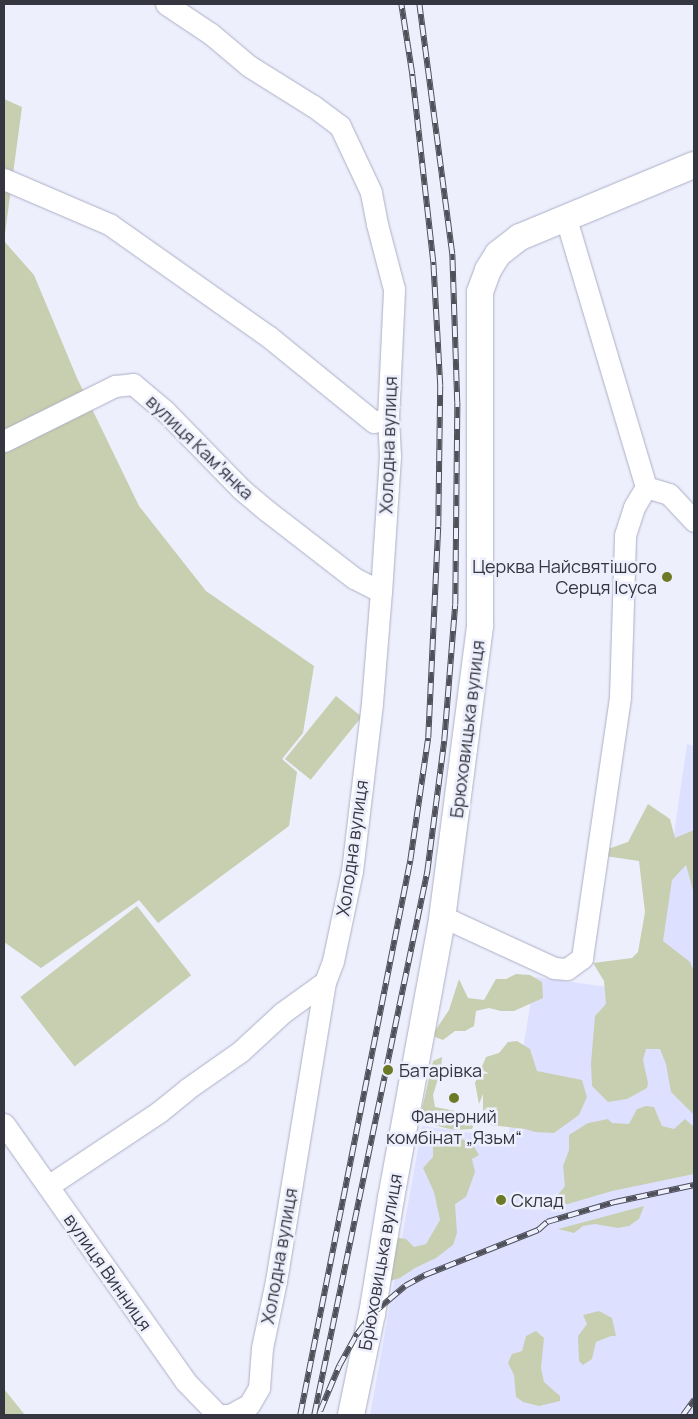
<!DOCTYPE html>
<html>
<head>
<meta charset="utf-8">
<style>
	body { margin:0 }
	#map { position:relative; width:698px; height:1419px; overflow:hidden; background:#edeffd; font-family:Manrope,sans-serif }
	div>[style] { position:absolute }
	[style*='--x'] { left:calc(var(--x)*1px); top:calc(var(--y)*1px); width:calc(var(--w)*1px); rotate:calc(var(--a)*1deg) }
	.built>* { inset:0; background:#dde1ff }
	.green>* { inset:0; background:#c8cfb0; transform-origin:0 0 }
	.roads { filter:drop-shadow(0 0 1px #acafc5) drop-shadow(0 0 1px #acafc5) }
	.minor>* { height:21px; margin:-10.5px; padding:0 10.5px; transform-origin:10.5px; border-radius:10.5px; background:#fff }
	.major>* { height:26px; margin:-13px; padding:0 13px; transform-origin:13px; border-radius:13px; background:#fff }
	.rail>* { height:5.5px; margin-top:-2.75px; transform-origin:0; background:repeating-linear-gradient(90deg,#edeffd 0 11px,#4f505a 0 22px); box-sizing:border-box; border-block:1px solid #4f505a }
	.dots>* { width:14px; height:14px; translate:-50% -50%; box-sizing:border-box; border:2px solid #edeffd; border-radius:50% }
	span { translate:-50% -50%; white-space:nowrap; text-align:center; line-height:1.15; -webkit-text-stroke:5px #edeffd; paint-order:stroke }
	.street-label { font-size:18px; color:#35363f }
	.poi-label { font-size:18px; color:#35363f }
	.right { translate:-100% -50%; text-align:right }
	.left { translate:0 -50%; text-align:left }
	.frame { position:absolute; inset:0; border:5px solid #35363f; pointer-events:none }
</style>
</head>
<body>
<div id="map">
	<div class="built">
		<div style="clip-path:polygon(687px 744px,694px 746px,694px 1415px,370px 1415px,422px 1126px,508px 1138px,535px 977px,651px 993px)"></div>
	</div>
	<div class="green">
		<div style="clip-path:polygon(4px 99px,22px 107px,4px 241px,34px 275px,77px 378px,139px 506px,206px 591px,314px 666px,303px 733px,282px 759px,297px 772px,289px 826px,158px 923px,139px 900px,41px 968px,4px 942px)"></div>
		<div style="left:336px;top:696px;width:33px;height:81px;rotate:39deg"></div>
		<div style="clip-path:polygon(648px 804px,670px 819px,675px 838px,694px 830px,694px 894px,686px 865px,672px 880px,663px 941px,690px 962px,694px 972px,694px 1115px,671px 1092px,666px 1064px,660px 1049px,646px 1049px,643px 1060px,648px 1083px,647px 1088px,627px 1099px,608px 1102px,592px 1086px,591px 1063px,595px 1016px,606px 1004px,604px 981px,593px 963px,632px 958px,638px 952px,645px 912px,639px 861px,605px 856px,608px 849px,628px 842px)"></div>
		<div style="left:137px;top:906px;width:88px;height:148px;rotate:52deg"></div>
		<div style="clip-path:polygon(516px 974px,530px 975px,542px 982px,543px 998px,514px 1011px,501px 1011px,489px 1008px,476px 1011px,474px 1026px,465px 1031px,455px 1031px,443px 1040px,435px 1037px,435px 1031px,449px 1010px,459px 979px,468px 998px,484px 1000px,496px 979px,506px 979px)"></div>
		<div style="clip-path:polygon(517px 1041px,530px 1049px,537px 1071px,582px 1080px,587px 1097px,579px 1115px,554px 1133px,535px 1132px,525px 1129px,490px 1125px,483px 1111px,483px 1094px,479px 1104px,475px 1083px,486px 1057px,499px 1053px,508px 1042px)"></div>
		<div style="clip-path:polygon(442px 1057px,441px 1069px,433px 1095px,435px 1107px,471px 1114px,475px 1122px,472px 1129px,454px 1130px,425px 1123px,422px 1109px,433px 1061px)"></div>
		<div style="clip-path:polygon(646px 1106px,654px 1107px,662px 1126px,674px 1129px,685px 1119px,694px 1127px,694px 1174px,612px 1191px,561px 1206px,557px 1196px,565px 1186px,563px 1166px,569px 1150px,569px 1135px,588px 1123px,608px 1119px,612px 1123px,629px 1124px,637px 1109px)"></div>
		<div style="clip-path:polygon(444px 1136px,475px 1142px,473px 1145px,479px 1155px,472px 1159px,475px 1172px,466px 1197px,455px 1204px,457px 1233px,453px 1245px,436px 1258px,415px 1268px,400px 1278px,383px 1283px,393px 1237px,406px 1239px,414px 1247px,426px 1244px,440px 1220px,434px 1192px,423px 1168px,433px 1157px,433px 1143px)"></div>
		<div style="clip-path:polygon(644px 1206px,639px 1219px,629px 1226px,618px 1228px,595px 1224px,583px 1226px,574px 1233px,558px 1229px)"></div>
		<div style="clip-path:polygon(599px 1311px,612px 1318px,616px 1336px,611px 1336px,596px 1342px,592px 1359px,583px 1365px,579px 1361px,578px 1336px,587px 1324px,583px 1315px)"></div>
		<div style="clip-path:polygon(536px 1331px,544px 1338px,541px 1368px,544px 1382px,560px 1396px,560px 1401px,539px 1406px,523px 1402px,516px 1397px,514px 1375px,508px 1363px,512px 1354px,522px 1351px,526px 1336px)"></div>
		<div style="clip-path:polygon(4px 1389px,25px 1415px,4px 1415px)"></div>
	</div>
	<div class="roads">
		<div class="minor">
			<div style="--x:4;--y:179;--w:114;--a:23.2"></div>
			<div style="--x:109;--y:224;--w:194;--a:35.2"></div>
			<div style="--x:268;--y:336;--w:136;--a:39.1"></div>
			<div style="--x:374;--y:422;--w:15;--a:-16"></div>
			<div style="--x:4;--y:441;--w:124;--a:-26.4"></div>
			<div style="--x:115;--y:386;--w:18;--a:-6"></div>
			<div style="--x:133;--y:384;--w:42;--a:40.2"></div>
			<div style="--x:165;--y:411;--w:109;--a:45.7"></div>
			<div style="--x:241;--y:489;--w:33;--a:40"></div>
			<div style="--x:266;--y:510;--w:111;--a:37.7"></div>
			<div style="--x:354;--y:578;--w:30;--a:27"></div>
			<div style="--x:646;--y:487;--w:24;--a:17"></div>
			<div style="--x:669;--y:494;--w:37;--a:47"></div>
			<div style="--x:442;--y:919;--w:10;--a:11"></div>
			<div style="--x:452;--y:921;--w:112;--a:24.7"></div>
			<div style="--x:554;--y:968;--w:13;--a:4"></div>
			<div style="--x:567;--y:969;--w:19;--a:-36"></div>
			<div style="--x:582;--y:958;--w:264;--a:-81.7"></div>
			<div style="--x:620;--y:697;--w:162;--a:-88.2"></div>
			<div style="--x:625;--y:535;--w:29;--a:-72"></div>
			<div style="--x:634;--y:507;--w:23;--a:-59"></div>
			<div style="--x:646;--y:487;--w:280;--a:-106.6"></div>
			<div style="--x:4;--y:1124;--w:314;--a:54.8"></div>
			<div style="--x:185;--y:1381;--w:47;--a:45.9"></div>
			<div style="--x:218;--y:1415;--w:12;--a:0"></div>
			<div style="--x:230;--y:1415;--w:21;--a:-28"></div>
			<div style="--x:249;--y:1405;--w:20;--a:-60"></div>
			<div style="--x:259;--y:1388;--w:40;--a:-85.7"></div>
			<div style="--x:262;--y:1348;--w:68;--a:-78.2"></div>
			<div style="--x:276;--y:1281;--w:303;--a:-80.7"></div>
			<div style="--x:325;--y:982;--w:22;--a:-69"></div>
			<div style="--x:333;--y:961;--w:92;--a:-78.1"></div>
			<div style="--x:352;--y:871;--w:169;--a:-83.2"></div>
			<div style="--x:372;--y:703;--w:111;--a:-85.4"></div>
			<div style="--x:381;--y:592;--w:136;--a:-86.2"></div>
			<div style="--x:390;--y:456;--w:38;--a:-93"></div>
			<div style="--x:388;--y:418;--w:129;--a:-87.3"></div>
			<div style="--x:394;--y:289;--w:67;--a:-104.7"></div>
			<div style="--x:377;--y:224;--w:33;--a:-101"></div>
			<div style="--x:371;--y:192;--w:73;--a:-115.2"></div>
			<div style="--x:340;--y:126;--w:34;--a:-143"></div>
			<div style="--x:313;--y:106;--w:75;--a:-148"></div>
			<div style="--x:249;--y:66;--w:50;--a:-139.9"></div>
			<div style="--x:211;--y:34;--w:54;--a:-146.3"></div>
			<div style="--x:48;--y:1186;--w:133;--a:-33.7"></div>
			<div style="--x:159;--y:1112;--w:36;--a:-39"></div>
			<div style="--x:187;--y:1089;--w:66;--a:-35.1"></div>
			<div style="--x:241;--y:1051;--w:56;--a:-42.8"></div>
			<div style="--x:282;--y:1013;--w:53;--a:-35.8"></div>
		</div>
		<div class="major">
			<div style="--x:351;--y:1415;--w:103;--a:-78.3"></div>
			<div style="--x:372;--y:1314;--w:118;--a:-80.7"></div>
			<div style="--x:391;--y:1198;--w:284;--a:-79.6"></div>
			<div style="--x:442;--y:919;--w:296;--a:-82.6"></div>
			<div style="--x:480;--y:625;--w:333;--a:-90"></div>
			<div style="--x:480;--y:292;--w:23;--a:-70"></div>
			<div style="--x:488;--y:270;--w:19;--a:-58"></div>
			<div style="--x:498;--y:254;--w:28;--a:-38"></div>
			<div style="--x:520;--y:237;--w:188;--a:-22.5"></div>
		</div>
	</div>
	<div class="rail">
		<div style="--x:320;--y:1411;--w:49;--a:-67.1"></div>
		<div style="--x:339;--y:1366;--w:37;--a:-61"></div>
		<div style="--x:357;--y:1334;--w:25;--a:-53"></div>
		<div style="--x:372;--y:1314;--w:43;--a:-40.3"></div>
		<div style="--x:405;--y:1286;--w:23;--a:-29"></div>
		<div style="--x:425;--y:1275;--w:122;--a:-21.7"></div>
		<div style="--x:538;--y:1230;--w:12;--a:-42"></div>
		<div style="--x:547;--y:1222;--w:71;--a:-16.4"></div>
		<div style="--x:615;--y:1202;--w:81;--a:-12.1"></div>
		<div style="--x:300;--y:1415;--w:565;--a:-78.77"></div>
		<div style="--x:410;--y:861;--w:124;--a:-81.7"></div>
		<div style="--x:428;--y:738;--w:211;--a:-87.3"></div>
		<div style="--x:438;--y:527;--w:141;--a:-89.2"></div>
		<div style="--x:440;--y:386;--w:124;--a:-93.2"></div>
		<div style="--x:433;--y:262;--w:189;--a:-96.4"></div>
		<div style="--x:412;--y:74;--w:71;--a:-98.9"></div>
		<div style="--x:314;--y:1415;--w:555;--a:-78.24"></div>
		<div style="--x:427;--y:872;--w:132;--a:-82.6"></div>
		<div style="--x:444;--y:741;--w:136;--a:-85.4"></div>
		<div style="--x:455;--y:605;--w:202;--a:-89.4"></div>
		<div style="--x:457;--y:403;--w:149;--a:-91.9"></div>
		<div style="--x:452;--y:254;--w:252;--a:-97.5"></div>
		<div style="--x:683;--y:1415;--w:19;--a:-54"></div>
	</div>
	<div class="dots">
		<div style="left:667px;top:577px;background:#6c7925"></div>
		<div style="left:388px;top:1070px;background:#6c7925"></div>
		<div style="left:454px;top:1098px;background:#6c7925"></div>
		<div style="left:501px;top:1200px;background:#6c7925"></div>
	</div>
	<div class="street-label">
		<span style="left:388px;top:445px;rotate:-88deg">Холодна вулиця</span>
		<span style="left:200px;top:447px;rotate:44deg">вулиця Камʼянка</span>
		<span style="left:467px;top:729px;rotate:-83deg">Брюховицька вулиця</span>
		<span style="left:352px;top:848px;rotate:-82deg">Холодна вулиця</span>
		<span style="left:279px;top:1256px;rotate:-80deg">Холодна вулиця</span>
		<span style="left:380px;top:1262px;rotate:-80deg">Брюховицька вулиця</span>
		<span style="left:108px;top:1272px;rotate:55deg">вулиця Винниця</span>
	</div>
	<div class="poi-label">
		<span class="right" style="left:657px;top:577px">Церква Найсвятішого<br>Серця Ісуса</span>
		<span class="left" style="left:399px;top:1070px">Батарівка</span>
		<span style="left:454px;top:1127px">Фанерний<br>комбінат „Язьм“</span>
		<span class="left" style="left:511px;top:1200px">Склад</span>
	</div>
	<div class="frame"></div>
</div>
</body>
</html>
